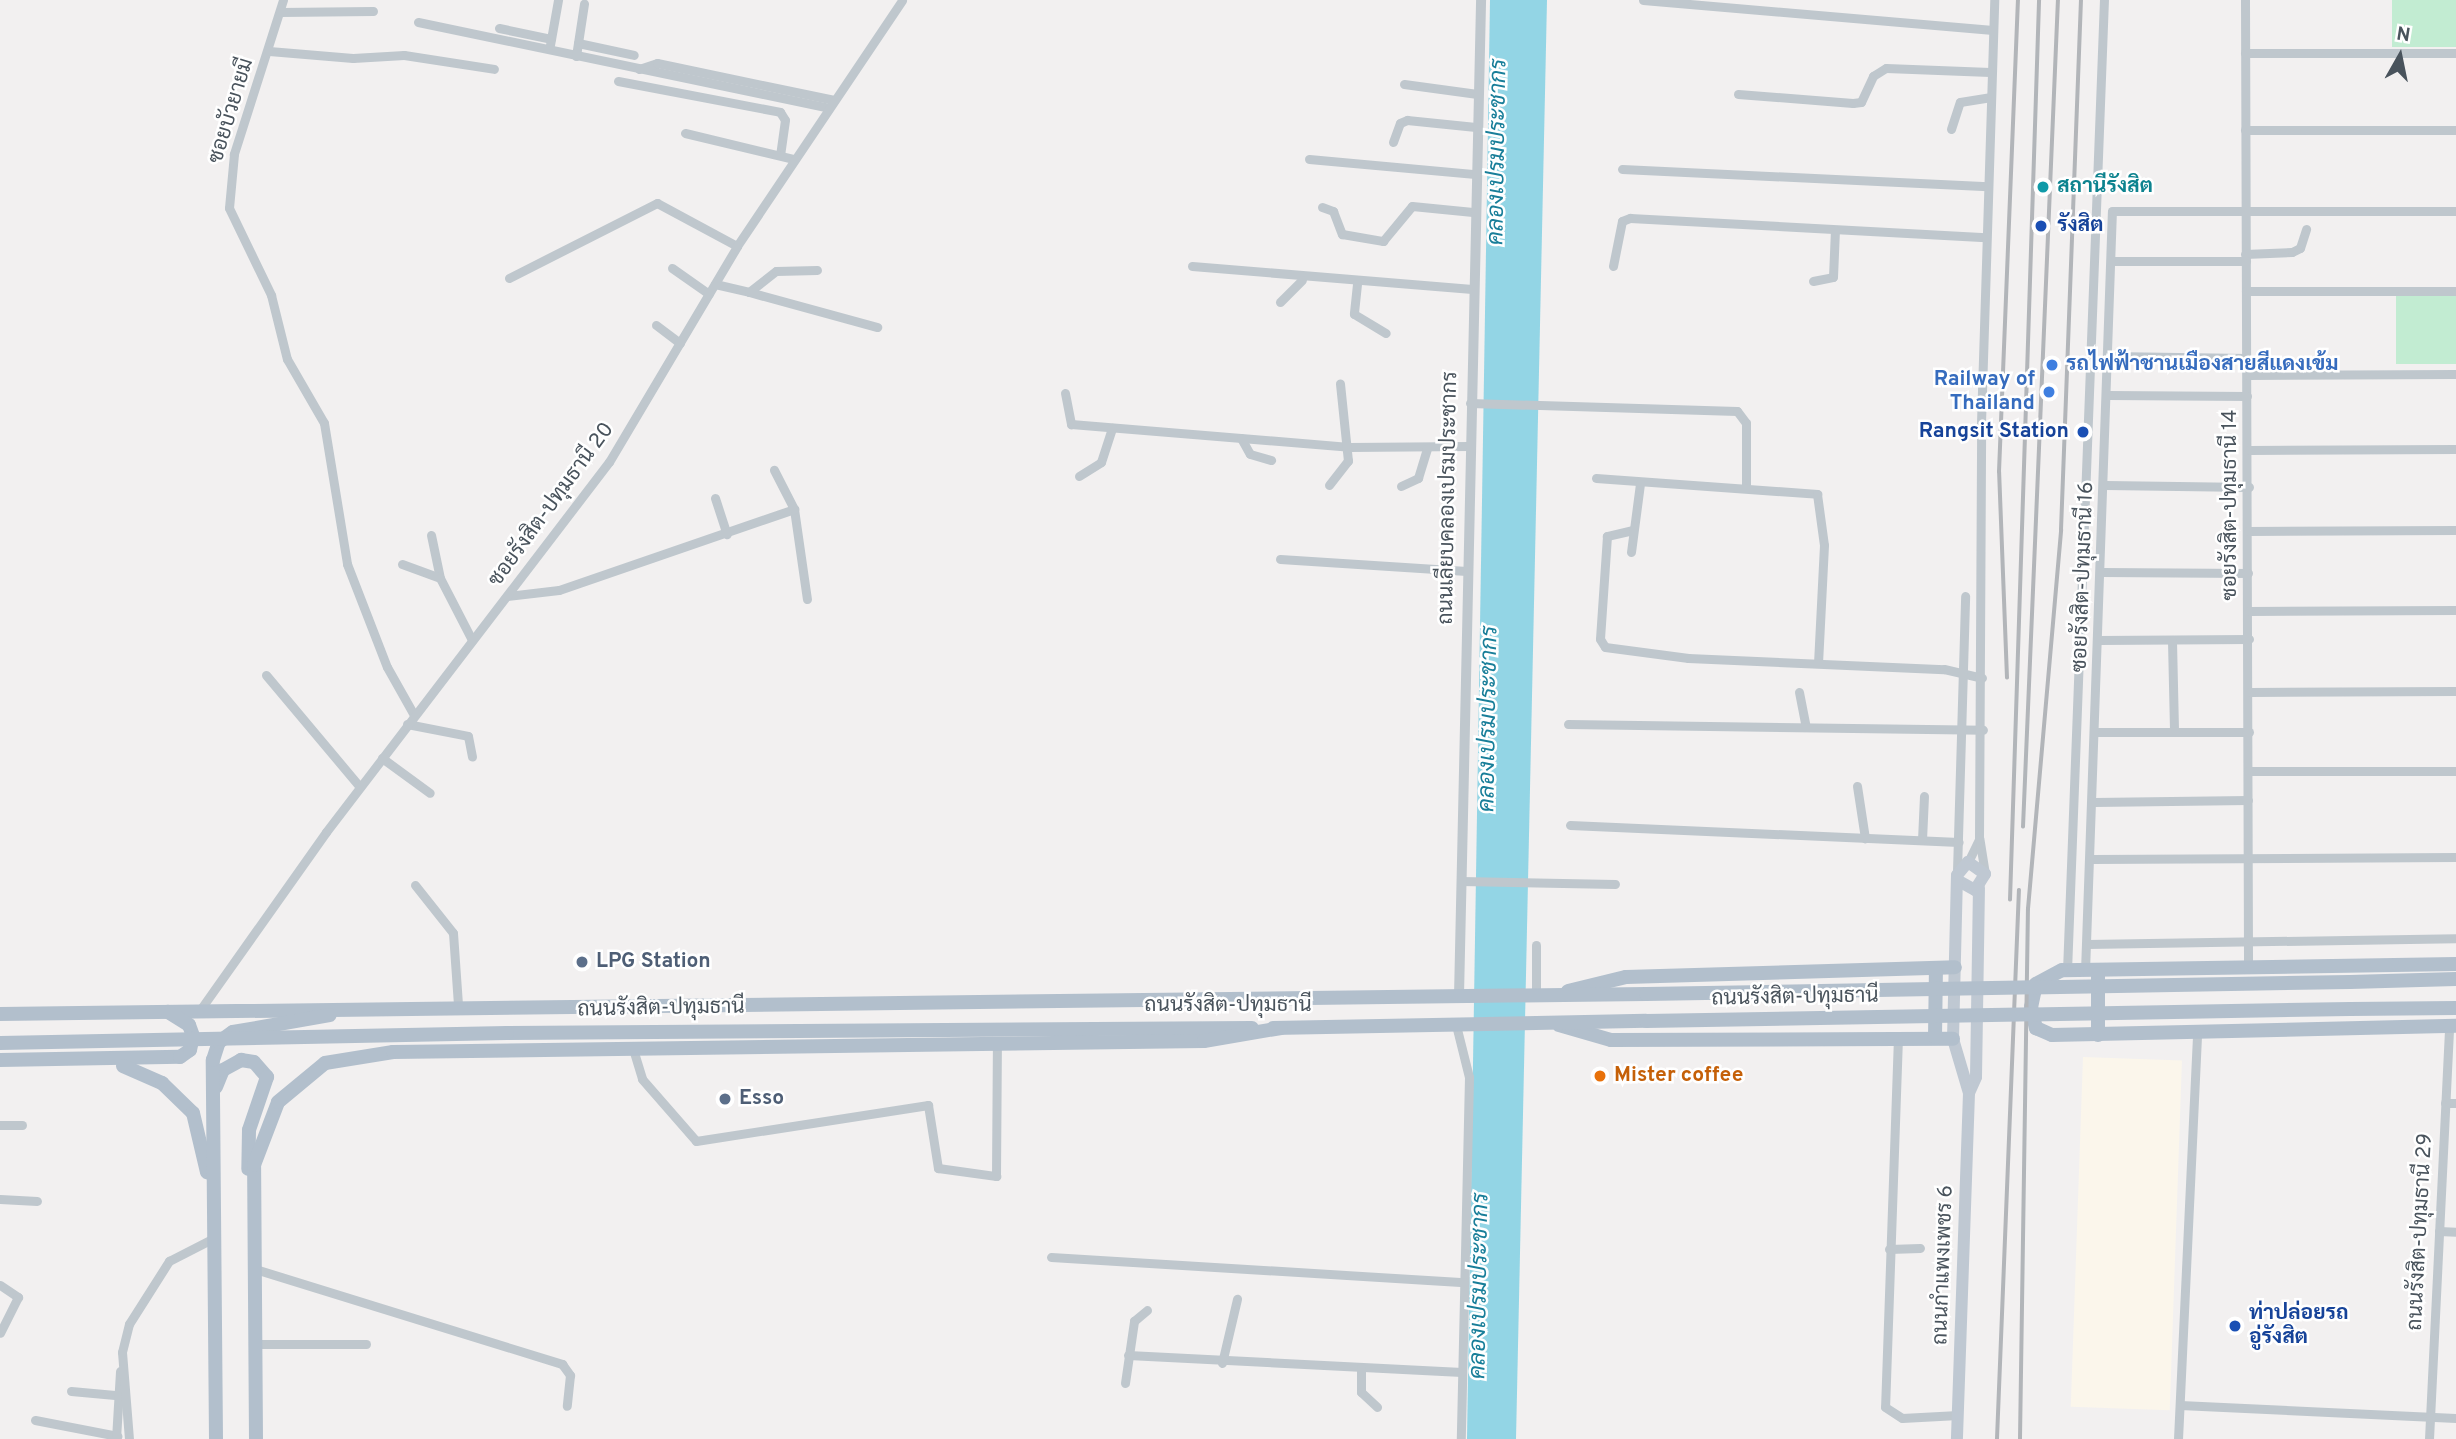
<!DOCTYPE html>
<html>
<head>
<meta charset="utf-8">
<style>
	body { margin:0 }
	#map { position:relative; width:2456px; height:1439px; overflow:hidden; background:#f2f0f0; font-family:Overpass,Sarabun,sans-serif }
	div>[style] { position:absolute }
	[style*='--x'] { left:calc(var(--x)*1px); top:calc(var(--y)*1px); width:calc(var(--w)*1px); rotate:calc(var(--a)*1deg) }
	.commercial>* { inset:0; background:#fbf6eb; transform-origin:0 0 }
	.green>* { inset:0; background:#c2ecd2; transform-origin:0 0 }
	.water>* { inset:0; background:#93d5e5 }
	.minor>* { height:9px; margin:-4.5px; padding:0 4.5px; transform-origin:4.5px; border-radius:4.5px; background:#bfc7cd }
	.tertiary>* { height:10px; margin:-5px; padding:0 5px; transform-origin:5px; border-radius:5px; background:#bfc7cd }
	.secondary>* { height:12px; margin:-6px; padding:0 6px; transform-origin:6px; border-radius:6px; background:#bfc8d2 }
	.primary>* { height:14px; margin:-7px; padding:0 7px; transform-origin:7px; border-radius:7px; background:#b2bfcc }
	.rail>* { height:3.5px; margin:-1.75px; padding:0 1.75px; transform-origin:1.75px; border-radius:1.75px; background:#b2b5b9 }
	.primary-bridge>* { height:14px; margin:-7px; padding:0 7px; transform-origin:7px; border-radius:7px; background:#b2bfcc }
	.dots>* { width:19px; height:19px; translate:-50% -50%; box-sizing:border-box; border:4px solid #fff; border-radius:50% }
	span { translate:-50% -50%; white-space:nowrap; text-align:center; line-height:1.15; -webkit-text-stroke:5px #fff; paint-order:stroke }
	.street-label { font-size:21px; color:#49535c }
	.culture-label { font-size:21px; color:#0d838f; font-weight:700 }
	.left { translate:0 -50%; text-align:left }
	.transit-label { font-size:21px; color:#164399; font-weight:700 }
	.right { translate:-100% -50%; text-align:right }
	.shop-label { font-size:21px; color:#366cbe; font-weight:700 }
	.service-label { font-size:21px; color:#4e5e75; font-weight:700 }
	.food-label { font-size:21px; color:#c56008; font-weight:700 }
	.water-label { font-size:23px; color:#187e99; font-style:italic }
	.north { position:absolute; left:2365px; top:21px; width:70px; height:70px; -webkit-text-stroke:5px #fff; paint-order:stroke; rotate:9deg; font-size:19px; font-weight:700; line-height:28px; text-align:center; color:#49535c }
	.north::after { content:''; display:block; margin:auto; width:24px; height:32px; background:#49535c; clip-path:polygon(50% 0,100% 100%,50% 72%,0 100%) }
</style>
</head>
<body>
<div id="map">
	<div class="commercial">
		<div style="left:2083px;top:1057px;width:99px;height:350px;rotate:2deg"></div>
	</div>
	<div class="green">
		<div style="left:2392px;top:0;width:64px;height:47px"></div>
		<div style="left:2456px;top:296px;width:68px;height:60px;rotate:90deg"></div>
	</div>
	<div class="water">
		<div style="clip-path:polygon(1490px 0,1547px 0,1516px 1439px,1467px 1439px)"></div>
	</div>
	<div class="minor">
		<div style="--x:283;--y:0;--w:162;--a:107.7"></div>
		<div style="--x:234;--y:154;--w:54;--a:95.3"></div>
		<div style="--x:229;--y:208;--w:97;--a:64.2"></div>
		<div style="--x:271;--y:295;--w:66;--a:76"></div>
		<div style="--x:287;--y:359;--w:74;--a:60"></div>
		<div style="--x:324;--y:423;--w:143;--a:80.7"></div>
		<div style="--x:347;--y:564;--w:110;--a:68.8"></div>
		<div style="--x:387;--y:667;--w:55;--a:60.6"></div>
		<div style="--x:1643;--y:0;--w:351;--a:4.9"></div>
		<div style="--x:2245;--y:0;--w:968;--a:89.82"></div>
		<div style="--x:280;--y:12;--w:93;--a:-0.6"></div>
		<div style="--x:418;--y:22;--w:420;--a:11.8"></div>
		<div style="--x:499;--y:28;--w:53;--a:11.9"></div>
		<div style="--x:578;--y:43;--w:57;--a:12.1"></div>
		<div style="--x:550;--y:45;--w:46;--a:-79.9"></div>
		<div style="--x:269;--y:51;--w:84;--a:4.8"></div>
		<div style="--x:353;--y:58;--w:51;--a:-3.4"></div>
		<div style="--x:404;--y:55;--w:91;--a:8.8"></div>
		<div style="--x:2245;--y:53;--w:211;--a:0"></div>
		<div style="--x:576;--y:56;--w:53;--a:-81.3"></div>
		<div style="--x:639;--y:69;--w:19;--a:-18"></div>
		<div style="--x:657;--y:63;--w:181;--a:11.8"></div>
		<div style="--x:618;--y:81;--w:165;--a:10.8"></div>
		<div style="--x:780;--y:112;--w:9;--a:58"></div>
		<div style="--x:785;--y:120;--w:35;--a:98"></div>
		<div style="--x:1404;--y:84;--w:74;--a:7.8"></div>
		<div style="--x:1738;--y:94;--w:115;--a:4.5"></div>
		<div style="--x:1853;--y:103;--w:8;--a:-7"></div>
		<div style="--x:1861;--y:102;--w:29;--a:-65"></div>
		<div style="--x:1873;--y:76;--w:15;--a:-32"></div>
		<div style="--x:1886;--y:68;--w:104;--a:2.2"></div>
		<div style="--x:1951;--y:129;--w:28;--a:-72"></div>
		<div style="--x:1960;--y:102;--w:30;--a:-9"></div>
		<div style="--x:2245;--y:130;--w:211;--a:0"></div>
		<div style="--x:685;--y:133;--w:111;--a:13.5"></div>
		<div style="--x:1393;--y:142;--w:20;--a:-70"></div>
		<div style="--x:1400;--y:123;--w:8;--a:-23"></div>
		<div style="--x:1407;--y:120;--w:69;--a:5.8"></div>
		<div style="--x:1309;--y:159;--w:167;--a:5.2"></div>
		<div style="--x:1622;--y:169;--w:366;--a:2.7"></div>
		<div style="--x:1322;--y:207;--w:12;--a:20"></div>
		<div style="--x:1333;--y:211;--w:25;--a:69"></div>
		<div style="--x:1342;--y:234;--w:42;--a:9.7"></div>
		<div style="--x:1383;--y:241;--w:45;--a:-50.4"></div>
		<div style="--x:1412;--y:206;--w:61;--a:5.6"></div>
		<div style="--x:2245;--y:254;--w:47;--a:-2.4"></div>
		<div style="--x:2292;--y:252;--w:9;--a:-27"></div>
		<div style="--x:2300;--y:248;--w:20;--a:-72"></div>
		<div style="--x:2111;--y:261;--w:135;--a:0"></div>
		<div style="--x:1192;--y:266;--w:281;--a:4.7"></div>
		<div style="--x:1613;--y:266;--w:46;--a:-78.7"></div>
		<div style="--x:1622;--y:221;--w:9;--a:-21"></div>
		<div style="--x:1630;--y:218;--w:356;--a:3.1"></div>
		<div style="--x:672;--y:268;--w:45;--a:35.1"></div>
		<div style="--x:509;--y:278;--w:166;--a:-26.9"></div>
		<div style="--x:657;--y:203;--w:91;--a:28.3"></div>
		<div style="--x:1813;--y:281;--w:20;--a:-11"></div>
		<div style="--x:1833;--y:277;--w:47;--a:-87.6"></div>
		<div style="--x:715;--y:284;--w:35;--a:13"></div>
		<div style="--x:749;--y:292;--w:34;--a:-38"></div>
		<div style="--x:776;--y:271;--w:41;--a:-1.4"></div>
		<div style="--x:1357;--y:284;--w:30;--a:96"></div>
		<div style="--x:1354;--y:314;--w:37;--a:31"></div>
		<div style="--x:2246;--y:291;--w:210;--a:0"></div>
		<div style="--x:749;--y:292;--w:133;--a:15.3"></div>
		<div style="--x:1280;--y:302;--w:31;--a:-45"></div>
		<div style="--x:656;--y:325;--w:30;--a:37"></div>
		<div style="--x:2110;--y:356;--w:136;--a:0.8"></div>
		<div style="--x:2247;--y:375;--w:209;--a:-0.3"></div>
		<div style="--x:1065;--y:393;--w:32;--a:79"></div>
		<div style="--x:1071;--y:424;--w:279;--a:4.7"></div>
		<div style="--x:1349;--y:447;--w:120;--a:-0.5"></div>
		<div style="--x:2108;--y:395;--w:139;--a:0.4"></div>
		<div style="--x:1470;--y:403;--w:267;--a:1.7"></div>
		<div style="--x:1737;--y:411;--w:15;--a:53"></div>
		<div style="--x:1746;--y:423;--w:61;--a:90"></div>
		<div style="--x:1241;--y:438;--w:18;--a:61"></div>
		<div style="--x:1250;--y:454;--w:22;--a:16"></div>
		<div style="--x:2249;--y:450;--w:207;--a:-0.3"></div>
		<div style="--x:1079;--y:476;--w:26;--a:-32"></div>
		<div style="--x:1101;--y:462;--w:36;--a:-72"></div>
		<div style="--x:1596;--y:478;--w:222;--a:4.1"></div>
		<div style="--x:1817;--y:494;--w:51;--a:82.2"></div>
		<div style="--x:1824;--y:545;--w:118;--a:92.9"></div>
		<div style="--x:1329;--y:485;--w:31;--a:-52"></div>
		<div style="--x:1348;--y:461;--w:78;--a:-95.9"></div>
		<div style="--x:2106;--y:485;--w:143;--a:0.8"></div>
		<div style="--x:1401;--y:486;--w:19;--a:-25"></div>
		<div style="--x:1418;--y:478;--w:31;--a:-73"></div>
		<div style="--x:715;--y:498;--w:38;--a:72"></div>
		<div style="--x:794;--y:509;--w:91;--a:81.8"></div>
		<div style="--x:1633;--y:530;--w:27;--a:167"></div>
		<div style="--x:1607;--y:536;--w:103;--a:93.9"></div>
		<div style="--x:1600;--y:639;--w:9;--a:58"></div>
		<div style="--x:1605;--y:647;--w:84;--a:7.5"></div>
		<div style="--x:1688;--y:658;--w:256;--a:2.5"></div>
		<div style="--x:1944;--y:669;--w:39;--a:13"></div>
		<div style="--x:2248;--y:531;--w:208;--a:-0.3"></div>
		<div style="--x:431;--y:535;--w:44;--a:78.2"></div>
		<div style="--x:1631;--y:552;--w:69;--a:-82.5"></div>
		<div style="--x:1280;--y:559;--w:187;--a:3.7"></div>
		<div style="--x:402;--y:564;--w:40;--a:20.2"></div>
		<div style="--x:440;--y:578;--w:70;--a:62.7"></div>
		<div style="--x:2102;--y:572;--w:146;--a:0.4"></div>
		<div style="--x:507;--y:596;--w:52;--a:-6.6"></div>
		<div style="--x:559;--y:590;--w:249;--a:-19"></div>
		<div style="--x:794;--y:509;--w:44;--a:-117.1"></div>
		<div style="--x:2249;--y:611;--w:207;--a:-0.3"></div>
		<div style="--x:2099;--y:640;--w:150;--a:-0.4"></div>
		<div style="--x:2172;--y:641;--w:90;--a:88.7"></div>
		<div style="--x:266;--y:675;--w:146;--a:50"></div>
		<div style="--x:1799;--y:692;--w:33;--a:79"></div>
		<div style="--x:2250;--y:692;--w:206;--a:-0.3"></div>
		<div style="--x:407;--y:724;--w:62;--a:11.1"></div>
		<div style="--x:468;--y:736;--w:21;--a:79"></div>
		<div style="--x:1568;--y:724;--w:415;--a:0.8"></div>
		<div style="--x:2097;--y:732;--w:152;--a:0"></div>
		<div style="--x:382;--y:758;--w:59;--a:36.1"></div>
		<div style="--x:2248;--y:771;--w:208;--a:0"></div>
		<div style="--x:1857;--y:786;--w:53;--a:81.3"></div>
		<div style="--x:2094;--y:802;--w:154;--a:-0.7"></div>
		<div style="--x:1570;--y:825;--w:389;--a:2.5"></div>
		<div style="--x:1922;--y:840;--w:44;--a:-87.4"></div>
		<div style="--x:2092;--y:859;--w:364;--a:-0.3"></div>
		<div style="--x:1968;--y:862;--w:25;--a:-64"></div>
		<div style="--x:1957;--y:871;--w:275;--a:-88.3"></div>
		<div style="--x:1985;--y:874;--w:36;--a:-99"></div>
		<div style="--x:1979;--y:838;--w:415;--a:-89.7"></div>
		<div style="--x:1981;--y:423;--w:423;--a:-88.2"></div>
		<div style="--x:1461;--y:881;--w:154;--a:1.1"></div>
		<div style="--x:415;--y:885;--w:61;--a:51.6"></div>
		<div style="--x:453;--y:933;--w:72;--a:86"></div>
		<div style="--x:2087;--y:944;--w:369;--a:-0.9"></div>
		<div style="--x:2067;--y:971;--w:972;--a:-87.82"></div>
		<div style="--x:2085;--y:971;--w:760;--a:-87.97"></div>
		<div style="--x:2112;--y:211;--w:344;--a:0"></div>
		<div style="--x:1536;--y:996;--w:51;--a:-90"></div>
		<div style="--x:200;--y:1010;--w:218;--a:-54.7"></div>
		<div style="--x:326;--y:832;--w:466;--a:-52.6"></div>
		<div style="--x:609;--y:462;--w:251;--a:-59.3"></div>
		<div style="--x:737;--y:246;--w:296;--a:-56.1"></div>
		<div style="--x:1456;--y:1025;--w:54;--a:76"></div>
		<div style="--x:1469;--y:1077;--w:362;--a:91.3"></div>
		<div style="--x:1898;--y:1037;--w:370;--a:92"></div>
		<div style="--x:1885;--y:1407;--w:20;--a:33"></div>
		<div style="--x:1902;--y:1418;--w:56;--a:-3.1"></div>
		<div style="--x:633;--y:1049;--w:31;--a:73"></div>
		<div style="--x:642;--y:1079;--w:82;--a:48.9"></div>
		<div style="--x:696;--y:1141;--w:235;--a:-8.8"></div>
		<div style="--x:928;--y:1105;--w:64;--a:81"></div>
		<div style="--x:938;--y:1168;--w:59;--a:7.9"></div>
		<div style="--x:996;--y:1176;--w:129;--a:-89.6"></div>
		<div style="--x:2445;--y:1103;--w:11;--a:0"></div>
		<div style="--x:0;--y:1125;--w:22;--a:0"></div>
		<div style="--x:0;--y:1199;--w:37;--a:3"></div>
		<div style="--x:2439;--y:1231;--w:17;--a:3"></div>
		<div style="--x:1889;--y:1249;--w:31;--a:-2"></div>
		<div style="--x:1051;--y:1257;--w:414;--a:3.5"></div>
		<div style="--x:252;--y:1268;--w:325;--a:17.2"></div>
		<div style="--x:562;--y:1364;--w:14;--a:54"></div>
		<div style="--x:570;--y:1375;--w:31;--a:96"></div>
		<div style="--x:0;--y:1285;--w:22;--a:34"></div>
		<div style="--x:18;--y:1297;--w:40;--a:116.6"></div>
		<div style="--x:253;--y:1344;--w:113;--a:0"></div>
		<div style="--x:1128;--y:1355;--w:334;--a:2.9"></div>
		<div style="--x:1222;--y:1363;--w:66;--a:-76.8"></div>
		<div style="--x:1361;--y:1368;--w:24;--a:90"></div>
		<div style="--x:1361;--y:1392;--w:22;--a:43"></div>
		<div style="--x:1125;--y:1383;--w:63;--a:-81.7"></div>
		<div style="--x:1134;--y:1321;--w:17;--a:-40"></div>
		<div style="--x:71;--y:1391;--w:44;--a:5.2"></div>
		<div style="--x:2180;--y:1405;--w:276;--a:2.7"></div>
		<div style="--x:35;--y:1420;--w:84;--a:11"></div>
		<div style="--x:116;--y:1439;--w:68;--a:-86.6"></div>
		<div style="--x:129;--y:1439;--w:87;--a:-94.6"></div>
		<div style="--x:122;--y:1352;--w:29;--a:-76"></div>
		<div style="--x:129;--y:1324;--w:75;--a:-57.6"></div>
		<div style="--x:169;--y:1261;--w:51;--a:-27.1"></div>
		<div style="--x:2178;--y:1439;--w:406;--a:-87.3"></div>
		<div style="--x:2429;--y:1439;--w:413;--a:-87.2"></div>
	</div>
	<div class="tertiary">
		<div style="--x:1459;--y:996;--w:996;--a:-88.73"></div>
	</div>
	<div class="secondary">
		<div style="--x:1957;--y:880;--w:21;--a:29"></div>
		<div style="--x:1975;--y:890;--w:19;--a:-58"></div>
		<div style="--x:1985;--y:874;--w:21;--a:-145"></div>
		<div style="--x:1968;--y:862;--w:17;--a:130"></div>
		<div style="--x:1957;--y:875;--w:164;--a:91.4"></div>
		<div style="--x:1953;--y:1039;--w:56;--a:73.5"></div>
		<div style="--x:1969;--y:1093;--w:346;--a:92"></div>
		<div style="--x:1969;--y:1093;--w:17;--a:-66"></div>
		<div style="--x:1976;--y:1077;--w:189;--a:-89.1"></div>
	</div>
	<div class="primary">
		<div style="--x:2456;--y:964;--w:394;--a:179.1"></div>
		<div style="--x:2062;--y:970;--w:30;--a:152"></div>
		<div style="--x:2036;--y:984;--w:24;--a:102"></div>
		<div style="--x:2031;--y:1007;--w:22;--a:77"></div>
		<div style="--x:2036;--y:1028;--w:17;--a:24"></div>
		<div style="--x:2052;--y:1035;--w:404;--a:-1.3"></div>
		<div style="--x:2350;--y:982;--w:106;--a:-1.6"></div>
		<div style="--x:1568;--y:991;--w:60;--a:-13.6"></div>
		<div style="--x:1626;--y:977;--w:329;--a:-1.7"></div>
		<div style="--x:2350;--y:1009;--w:106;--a:-0.5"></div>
		<div style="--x:0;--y:1014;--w:1646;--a:-0.7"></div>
		<div style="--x:1559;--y:1025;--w:54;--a:16.1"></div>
		<div style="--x:1611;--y:1040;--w:342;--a:-0.2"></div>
		<div style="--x:1273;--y:1028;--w:373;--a:-1.1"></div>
		<div style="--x:507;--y:1033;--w:745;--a:-0.38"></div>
		<div style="--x:2098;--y:1035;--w:61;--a:-90"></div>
		<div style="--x:1935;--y:1037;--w:68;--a:-89.2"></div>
		<div style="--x:0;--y:1060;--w:180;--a:-1"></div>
		<div style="--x:180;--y:1057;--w:12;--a:-35"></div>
		<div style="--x:190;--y:1050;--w:14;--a:-78"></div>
		<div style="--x:193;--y:1036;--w:12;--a:-110"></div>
		<div style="--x:189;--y:1025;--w:25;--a:-148"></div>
		<div style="--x:123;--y:1066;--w:43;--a:23.6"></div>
		<div style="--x:162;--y:1083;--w:43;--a:44.1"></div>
		<div style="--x:193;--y:1113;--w:61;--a:76.7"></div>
		<div style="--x:216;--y:1087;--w:18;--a:-68"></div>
		<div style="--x:223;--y:1070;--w:21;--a:-29"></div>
		<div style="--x:241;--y:1060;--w:13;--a:9"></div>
		<div style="--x:254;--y:1062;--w:20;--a:49"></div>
		<div style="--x:267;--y:1077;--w:56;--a:108.8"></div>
		<div style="--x:249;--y:1130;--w:39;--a:91"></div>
		<div style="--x:216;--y:1439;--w:379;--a:-90.5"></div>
		<div style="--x:213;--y:1060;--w:19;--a:-72"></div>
		<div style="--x:219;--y:1042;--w:17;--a:-36"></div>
		<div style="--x:233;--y:1032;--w:98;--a:-9.9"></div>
		<div style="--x:256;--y:1439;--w:274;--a:-90.4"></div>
		<div style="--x:254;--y:1165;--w:67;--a:-69.1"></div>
		<div style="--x:278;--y:1102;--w:61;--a:-39.7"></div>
		<div style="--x:325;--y:1063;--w:69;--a:-9.2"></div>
		<div style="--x:393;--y:1052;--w:811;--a:-0.78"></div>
		<div style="--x:1204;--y:1041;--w:78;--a:-9.6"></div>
	</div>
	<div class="rail">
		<div style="--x:2007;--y:678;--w:206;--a:-92.2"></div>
		<div style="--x:1999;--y:472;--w:472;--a:-87.7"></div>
		<div style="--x:2023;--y:827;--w:828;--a:-87.58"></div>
		<div style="--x:2010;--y:900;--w:900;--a:-88.15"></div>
		<div style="--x:1997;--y:1439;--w:549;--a:-87.71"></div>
		<div style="--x:2020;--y:1439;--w:530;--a:-89.14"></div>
		<div style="--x:2028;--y:909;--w:380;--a:-85"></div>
		<div style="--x:2061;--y:530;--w:530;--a:-87.84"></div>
	</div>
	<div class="primary-bridge">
		<div style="--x:1646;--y:994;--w:704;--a:-0.98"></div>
		<div style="--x:1646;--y:1021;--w:704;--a:-0.98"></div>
		<div style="--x:0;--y:1043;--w:507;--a:-1.13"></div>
	</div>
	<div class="dots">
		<div style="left:2043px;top:187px;background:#0f9aa8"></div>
		<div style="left:2041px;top:226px;background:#1a4fb4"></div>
		<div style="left:2052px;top:365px;background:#3f7fe0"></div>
		<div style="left:2049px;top:392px;background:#3f7fe0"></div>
		<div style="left:2083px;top:432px;background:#1a4fb4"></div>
		<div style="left:582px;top:962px;background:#5c6f8a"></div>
		<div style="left:1600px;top:1076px;background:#e8710a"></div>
		<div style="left:725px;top:1099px;background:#5c6f8a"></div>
		<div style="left:2235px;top:1326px;background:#1a4fb4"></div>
	</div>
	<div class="street-label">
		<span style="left:232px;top:111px;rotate:-73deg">ซอยบัวยายมี</span>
		<span style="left:1449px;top:498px;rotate:-89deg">ถนนเลียบคลองเปรมประชากร</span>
		<span style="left:552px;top:505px;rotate:-54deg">ซอยรังสิต-ปทุมธานี 20</span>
		<span style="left:2231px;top:505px;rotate:-90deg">ซอยรังสิต-ปทุมธานี 14</span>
		<span style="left:2084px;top:577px;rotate:-88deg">ซอยรังสิต-ปทุมธานี 16</span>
		<span style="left:1795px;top:998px;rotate:-1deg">ถนนรังสิต-ปทุมธานี</span>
		<span style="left:1228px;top:1006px">ถนนรังสิต-ปทุมธานี</span>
		<span style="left:661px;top:1009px;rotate:-1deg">ถนนรังสิต-ปทุมธานี</span>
		<span style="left:2421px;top:1232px;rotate:-87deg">ถนนรังสิต-ปทุมธานี 29</span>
		<span style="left:1944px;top:1265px;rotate:-88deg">ถนนกำแพงเพชร 6</span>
	</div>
	<div class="culture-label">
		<span class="left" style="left:2057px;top:187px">สถานีรังสิต</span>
	</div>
	<div class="transit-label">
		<span class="left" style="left:2057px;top:226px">รังสิต</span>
		<span class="right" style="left:2069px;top:432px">Rangsit Station</span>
		<span class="left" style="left:2249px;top:1326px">ท่าปล่อยรถ<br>อู่รังสิต</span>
	</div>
	<div class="shop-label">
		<span class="left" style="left:2066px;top:365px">รถไฟฟ้าชานเมืองสายสีแดงเข้ม</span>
		<span class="right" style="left:2035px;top:392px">Railway of<br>Thailand</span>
	</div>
	<div class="service-label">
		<span class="left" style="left:596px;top:962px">LPG Station</span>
		<span class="left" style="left:739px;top:1099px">Esso</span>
	</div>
	<div class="food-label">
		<span class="left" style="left:1614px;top:1076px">Mister coffee</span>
	</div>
	<div class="water-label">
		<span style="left:1499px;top:152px;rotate:-89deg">คลองเปรมประชากร</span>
		<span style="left:1490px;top:719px;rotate:-89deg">คลองเปรมประชากร</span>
		<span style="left:1481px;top:1286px;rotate:-89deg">คลองเปรมประชากร</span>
	</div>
	<div class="north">N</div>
</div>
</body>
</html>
